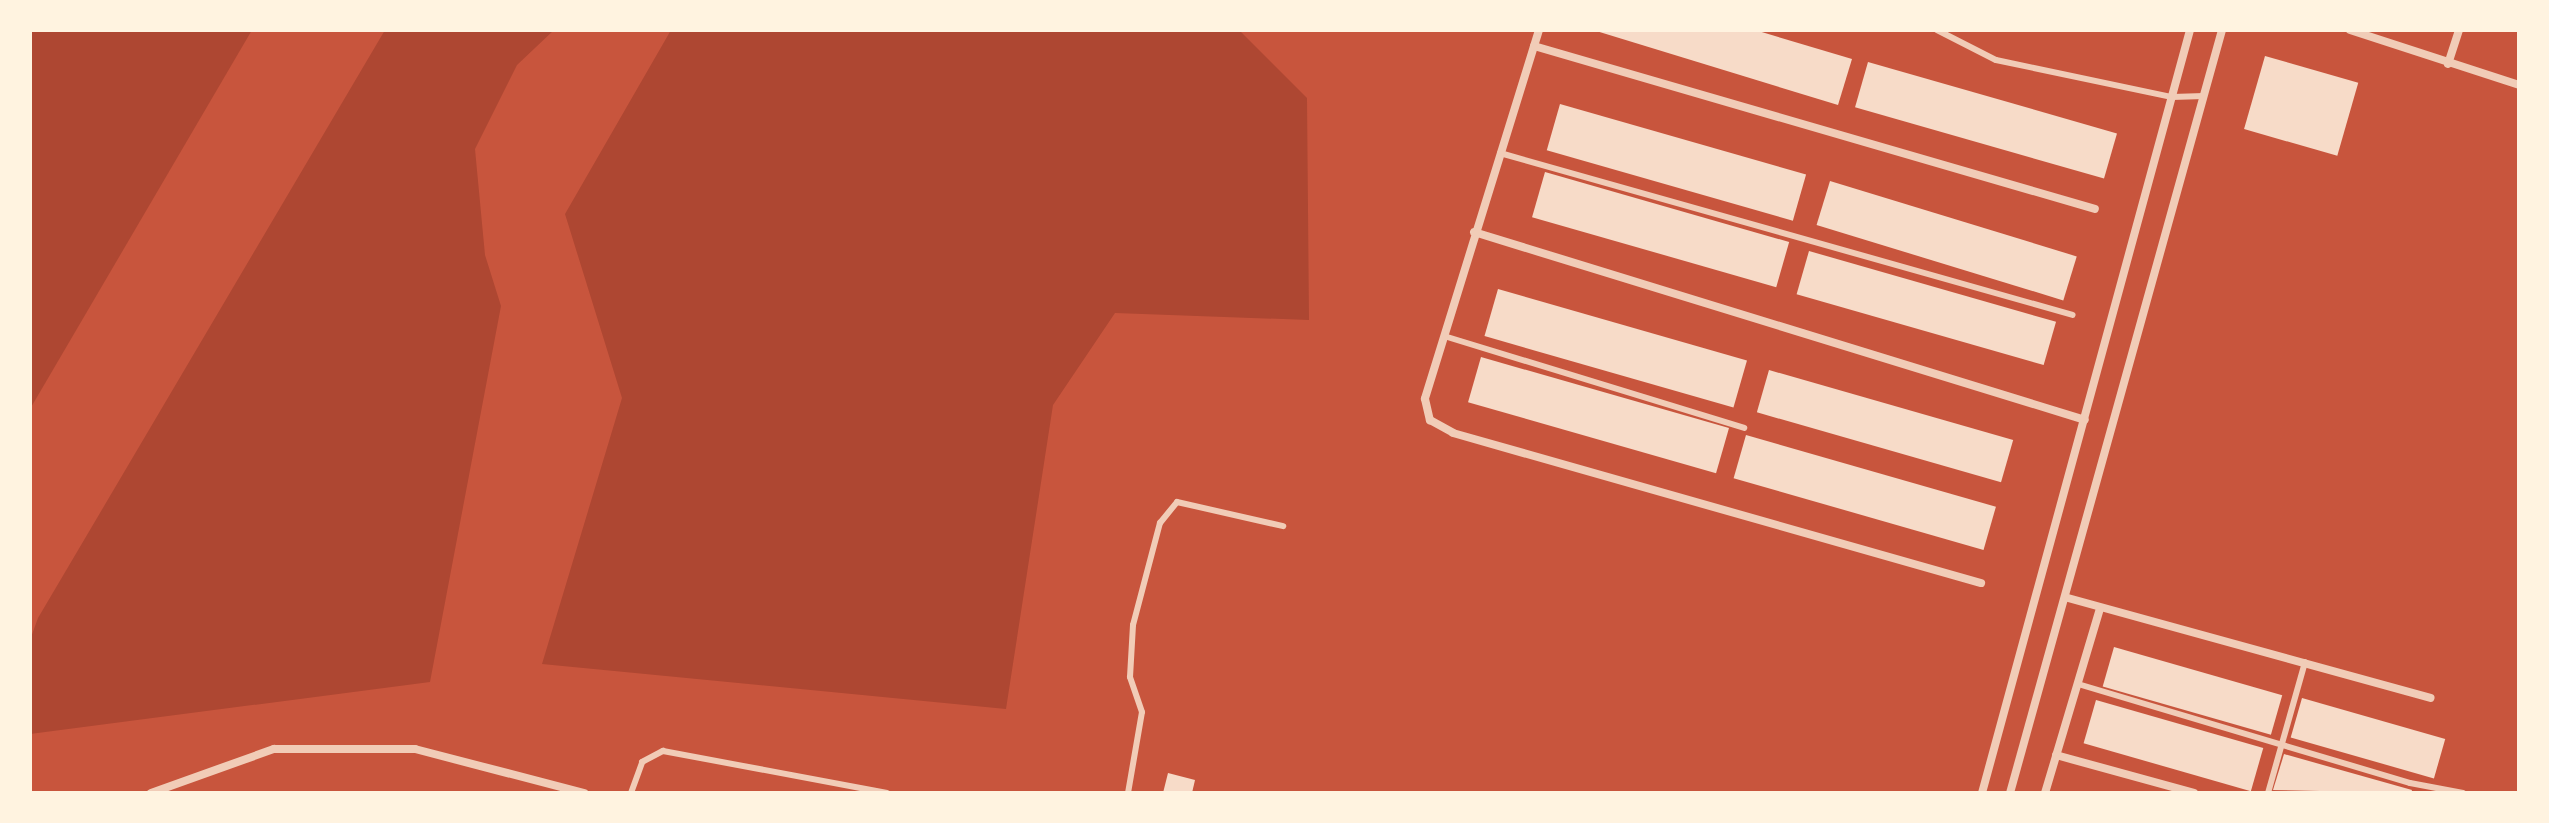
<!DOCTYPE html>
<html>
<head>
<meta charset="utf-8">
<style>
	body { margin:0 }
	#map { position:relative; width:2549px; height:823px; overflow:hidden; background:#c8553d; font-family:"Asap Condensed",sans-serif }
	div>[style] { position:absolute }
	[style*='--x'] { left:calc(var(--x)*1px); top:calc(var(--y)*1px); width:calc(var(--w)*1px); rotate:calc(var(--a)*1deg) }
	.green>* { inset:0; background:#ae4732 }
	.building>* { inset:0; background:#f7dbc8; transform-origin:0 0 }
	.service>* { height:6px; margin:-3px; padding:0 3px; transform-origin:3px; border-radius:3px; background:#f1ccb7 }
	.minor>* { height:8px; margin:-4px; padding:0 4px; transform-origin:4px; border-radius:4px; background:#f1ccb7 }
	span { translate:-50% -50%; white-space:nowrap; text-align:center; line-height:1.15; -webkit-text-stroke:6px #fff3e0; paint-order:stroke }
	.frame { position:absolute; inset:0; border:32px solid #fff3e0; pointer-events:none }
</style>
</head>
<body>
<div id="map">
	<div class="green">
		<div style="clip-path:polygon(30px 30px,252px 30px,30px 409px)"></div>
		<div style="clip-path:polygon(385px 30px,554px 30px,517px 65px,475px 149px,485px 255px,501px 306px,430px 682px,30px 734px,30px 640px,38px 618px)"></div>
		<div style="clip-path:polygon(671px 30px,1239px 30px,1307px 98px,1309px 320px,1115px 313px,1053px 405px,1006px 709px,542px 664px,622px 398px,565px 214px)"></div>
	</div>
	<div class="building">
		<div style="clip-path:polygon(1593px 30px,1755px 30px,1852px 59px,1838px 105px)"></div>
		<div style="left:2265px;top:56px;width:97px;height:76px;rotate:16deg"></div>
		<div style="left:1868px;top:62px;width:259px;height:47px;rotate:16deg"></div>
		<div style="left:1560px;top:104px;width:256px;height:48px;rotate:16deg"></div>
		<div style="left:1545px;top:172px;width:254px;height:47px;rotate:16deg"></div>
		<div style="left:1830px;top:181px;width:258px;height:46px;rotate:17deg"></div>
		<div style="left:1809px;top:251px;width:257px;height:45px;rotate:16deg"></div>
		<div style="left:1498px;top:289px;width:259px;height:49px;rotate:16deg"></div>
		<div style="left:1481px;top:357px;width:258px;height:47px;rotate:16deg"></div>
		<div style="left:1769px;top:370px;width:254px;height:44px;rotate:16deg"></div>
		<div style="left:1746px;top:435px;width:260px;height:45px;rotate:16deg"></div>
		<div style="left:2114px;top:647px;width:175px;height:41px;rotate:16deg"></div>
		<div style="left:2302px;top:698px;width:149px;height:41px;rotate:16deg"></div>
		<div style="left:2096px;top:700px;width:174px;height:45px;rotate:16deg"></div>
		<div style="clip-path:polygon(2284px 754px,2412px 790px,2411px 793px,2273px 790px)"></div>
		<div style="clip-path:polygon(1168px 773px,1195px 780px,1192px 793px,1163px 793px)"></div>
	</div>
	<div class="service">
		<div style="--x:1937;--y:30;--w:66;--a:27"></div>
		<div style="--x:1996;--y:60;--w:180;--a:11.9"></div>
		<div style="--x:2172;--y:97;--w:32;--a:-2"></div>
		<div style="--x:1500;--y:153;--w:595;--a:15.79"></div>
		<div style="--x:1444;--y:336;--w:314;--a:17"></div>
		<div style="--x:2078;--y:684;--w:346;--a:16.6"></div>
		<div style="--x:2410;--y:783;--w:54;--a:10.7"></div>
		<div style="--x:631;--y:793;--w:33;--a:-70"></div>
		<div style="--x:642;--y:762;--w:24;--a:-28"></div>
		<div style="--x:663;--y:751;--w:228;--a:10.6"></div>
		<div style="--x:1128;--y:793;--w:82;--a:-80.2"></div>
		<div style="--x:1142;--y:712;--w:37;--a:-109"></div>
		<div style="--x:1130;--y:677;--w:52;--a:-86.7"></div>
		<div style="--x:1133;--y:625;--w:106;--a:-75.2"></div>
		<div style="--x:1160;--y:523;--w:27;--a:-51"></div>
		<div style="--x:1177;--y:502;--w:109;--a:12.8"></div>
		<div style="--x:2268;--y:793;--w:136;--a:-74.2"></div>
	</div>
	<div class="minor">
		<div style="--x:1539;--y:30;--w:386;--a:107.2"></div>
		<div style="--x:1425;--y:399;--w:22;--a:77"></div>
		<div style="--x:1430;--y:420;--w:26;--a:29"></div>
		<div style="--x:1453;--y:433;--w:549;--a:15.86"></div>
		<div style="--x:2350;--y:30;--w:178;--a:18"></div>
		<div style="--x:1534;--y:46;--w:584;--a:16.2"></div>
		<div style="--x:2448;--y:64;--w:36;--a:-72"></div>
		<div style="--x:1474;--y:232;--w:639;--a:17.1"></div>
		<div style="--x:2068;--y:598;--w:376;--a:15.4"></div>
		<div style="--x:2056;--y:755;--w:143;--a:15.4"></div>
		<div style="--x:151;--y:793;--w:131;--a:-19.7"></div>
		<div style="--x:274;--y:749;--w:141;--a:0"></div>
		<div style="--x:415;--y:749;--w:175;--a:14.6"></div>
		<div style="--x:1982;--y:793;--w:791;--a:-74.75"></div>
		<div style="--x:2010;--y:793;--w:792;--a:-74.47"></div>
		<div style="--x:2045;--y:793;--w:192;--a:-73.4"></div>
	</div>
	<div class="frame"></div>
</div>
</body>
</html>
